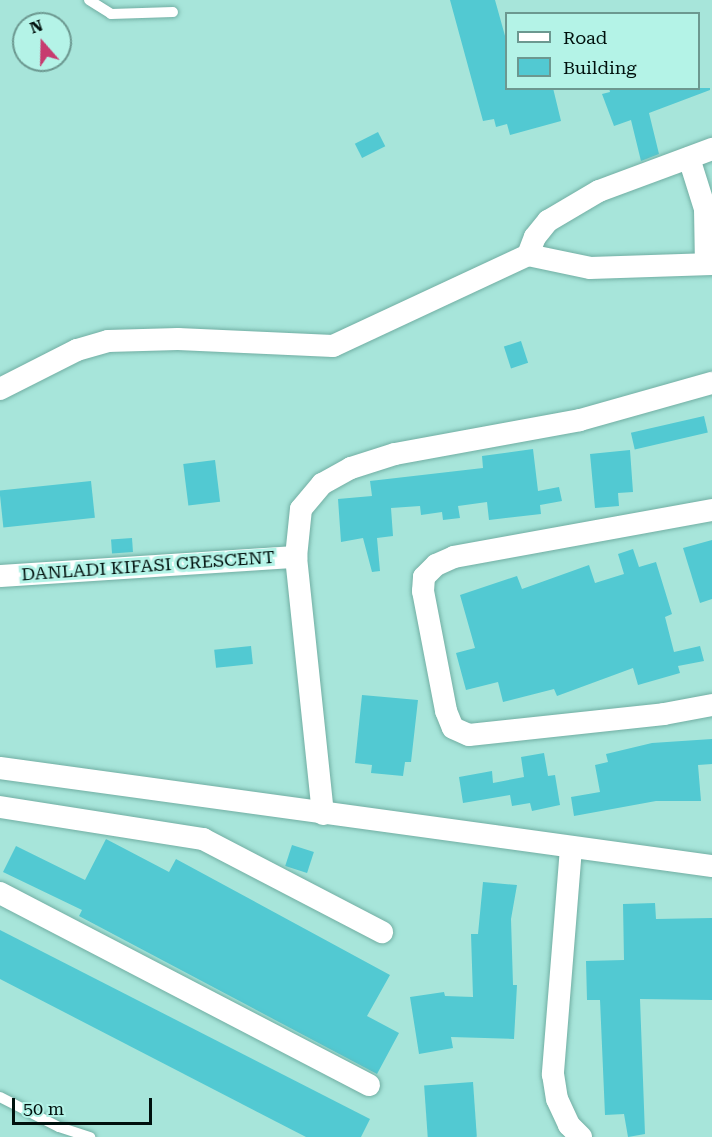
<!DOCTYPE html>
<html>
<head>
<meta charset="utf-8">
<style>
	body { margin:0 }
	#map { position:relative; width:712px; height:1137px; overflow:hidden; background:#a7e5da; font-family:"Roboto Serif",serif }
	div>[style] { position:absolute }
	[style*='--x'] { left:calc(var(--x)*1px); top:calc(var(--y)*1px); width:calc(var(--w)*1px); rotate:calc(var(--a)*1deg) }
	.building>* { inset:0; background:#52c9d2; transform-origin:0 0 }
	.roads { filter:drop-shadow(0 0 2px #71aea3) drop-shadow(0 0 2px #71aea3) }
	.lane>* { height:10px; margin:-5px; padding:0 5px; transform-origin:5px; border-radius:5px; background:#fff }
	.street>* { height:22px; margin:-11px; padding:0 11px; transform-origin:11px; border-radius:11px; background:#fff }
	span { translate:-50% -50%; white-space:nowrap; text-align:center; line-height:1.15; -webkit-text-stroke:6px #b4f3e7; paint-order:stroke }
	.street-label { font-size:18px; color:#00100d }
	.legend { position:absolute; left:505px; top:12px; width:195px; height:78px; box-sizing:border-box; background:#b4f3e7; border:2px solid #6c9890; margin:0; padding:8px 10px; list-style:none; font-size:18px; color:#00100d }
	.legend li { display:flex; align-items:center; gap:12px; height:30px }
	.legend b { width:30px; border:2px solid #6c9890 }
	.north { position:absolute; left:12px; top:12px; width:60px; height:60px; box-sizing:border-box; background:#b4f3e7; border:2px solid #6c9890; border-radius:50%; rotate:340deg; font-size:16px; font-weight:700; line-height:24px; text-align:center; color:#00100d }
	.north::after { content:''; display:block; margin:auto; width:21px; height:27px; background:#c73b6f; clip-path:polygon(50% 0,100% 100%,50% 72%,0 100%) }
	.scale { position:absolute; left:12px; top:1098px; width:140px; height:27px; box-sizing:border-box; border:3px solid #00100d; border-top:0; padding-left:8px; font-size:18px; line-height:21px; white-space:nowrap; color:#00100d; -webkit-text-stroke:4px #b4f3e7; paint-order:stroke }
</style>
</head>
<body>
<div id="map">
	<div class="building">
		<div style="clip-path:polygon(450px 0,495px 0,507px 43px,507px 88px,553px 88px,561px 121px,510px 135px,507px 124px,496px 127px,494px 119px,483px 121px)"></div>
		<div style="clip-path:polygon(609px 88px,710px 88px,710px 90px,649px 113px,659px 154px,641px 161px,631px 120px,614px 126px,602px 94px,610px 92px)"></div>
		<div style="left:378px;top:132px;width:16px;height:26px;rotate:63deg"></div>
		<div style="left:521px;top:341px;width:23px;height:18px;rotate:72deg"></div>
		<div style="left:704px;top:416px;width:17px;height:75px;rotate:77deg"></div>
		<div style="clip-path:polygon(533px 449px,538px 491px,559px 487px,562px 501px,540px 505px,541px 514px,489px 520px,487px 502px,458px 506px,460px 518px,443px 520px,442px 512px,421px 515px,420px 506px,391px 508px,393px 536px,377px 538px,380px 571px,372px 572px,363px 538px,341px 542px,338px 499px,372px 496px,370px 481px,483px 468px,482px 456px)"></div>
		<div style="clip-path:polygon(630px 450px,633px 492px,618px 493px,619px 506px,595px 508px,590px 454px)"></div>
		<div style="left:215px;top:460px;width:42px;height:32px;rotate:83deg"></div>
		<div style="left:91px;top:481px;width:37px;height:92px;rotate:84deg"></div>
		<div style="left:132px;top:538px;width:14px;height:21px;rotate:86deg"></div>
		<div style="clip-path:polygon(712px 540px,712px 599px,700px 603px,683px 548px)"></div>
		<div style="clip-path:polygon(633px 549px,639px 567px,656px 562px,672px 614px,665px 617px,674px 652px,700px 646px,704px 661px,678px 666px,680px 673px,638px 685px,633px 668px,557px 696px,554px 689px,503px 702px,498px 682px,466px 690px,456px 653px,475px 648px,460px 595px,517px 576px,522px 589px,589px 565px,595px 583px,624px 574px,618px 554px)"></div>
		<div style="left:251px;top:646px;width:18px;height:37px;rotate:84deg"></div>
		<div style="clip-path:polygon(362px 695px,418px 700px,411px 762px,405px 762px,403px 776px,371px 773px,372px 765px,355px 763px)"></div>
		<div style="clip-path:polygon(712px 739px,712px 764px,698px 765px,701px 801px,656px 801px,574px 816px,571px 797px,600px 792px,595px 765px,608px 762px,606px 754px,652px 743px)"></div>
		<div style="clip-path:polygon(544px 753px,548px 776px,555px 775px,560px 805px,532px 811px,530px 803px,512px 806px,510px 795px,463px 803px,459px 777px,492px 771px,493px 783px,524px 777px,521px 757px)"></div>
		<div style="clip-path:polygon(106px 839px,169px 872px,176px 859px,390px 975px,367px 1016px,399px 1033px,377px 1074px,79px 916px,82px 910px,3px 872px,16px 846px,85px 880px)"></div>
		<div style="left:292px;top:845px;width:23px;height:22px;rotate:18deg"></div>
		<div style="clip-path:polygon(483px 882px,517px 885px,511px 919px,513px 985px,517px 985px,514px 1039px,451px 1037px,453px 1048px,419px 1054px,410px 997px,444px 992px,445px 996px,473px 997px,471px 934px,478px 934px)"></div>
		<div style="clip-path:polygon(655px 903px,656px 919px,712px 918px,712px 1000px,640px 999px,645px 1134px,628px 1137px,624px 1114px,605px 1115px,600px 1000px,587px 1000px,586px 961px,624px 960px,623px 904px)"></div>
		<div style="clip-path:polygon(0 930px,370px 1119px,361px 1137px,306px 1137px,0 979px)"></div>
		<div style="left:473px;top:1082px;width:55px;height:49px;rotate:86deg"></div>
	</div>
	<div class="roads">
		<div class="lane">
			<div style="--x:89;--y:0;--w:26;--a:32"></div>
			<div style="--x:111;--y:14;--w:62;--a:-1.8"></div>
			<div style="--x:0;--y:1097;--w:66;--a:27"></div>
			<div style="--x:59;--y:1127;--w:33;--a:18"></div>
		</div>
		<div class="street">
			<div style="--x:689;--y:158;--w:53;--a:72.6"></div>
			<div style="--x:705;--y:209;--w:55;--a:89"></div>
			<div style="--x:528;--y:255;--w:63;--a:11.8"></div>
			<div style="--x:590;--y:268;--w:122;--a:-1.9"></div>
			<div style="--x:0;--y:389;--w:86;--a:-26.9"></div>
			<div style="--x:77;--y:350;--w:32;--a:-16"></div>
			<div style="--x:108;--y:341;--w:70;--a:-1.6"></div>
			<div style="--x:178;--y:339;--w:155;--a:2.6"></div>
			<div style="--x:333;--y:346;--w:215;--a:-25"></div>
			<div style="--x:528;--y:255;--w:19;--a:-69"></div>
			<div style="--x:535;--y:237;--w:21;--a:-51"></div>
			<div style="--x:548;--y:221;--w:59;--a:-30.5"></div>
			<div style="--x:599;--y:191;--w:121;--a:-20.4"></div>
			<div style="--x:712;--y:510;--w:262;--a:169.7"></div>
			<div style="--x:454;--y:557;--w:20;--a:156"></div>
			<div style="--x:436;--y:565;--w:17;--a:135"></div>
			<div style="--x:424;--y:577;--w:14;--a:94"></div>
			<div style="--x:423;--y:591;--w:122;--a:79.1"></div>
			<div style="--x:446;--y:711;--w:18;--a:68"></div>
			<div style="--x:453;--y:728;--w:17;--a:24"></div>
			<div style="--x:469;--y:735;--w:196;--a:-6.1"></div>
			<div style="--x:664;--y:714;--w:49;--a:-10.6"></div>
			<div style="--x:0;--y:576;--w:297;--a:-3.7"></div>
			<div style="--x:0;--y:768;--w:719;--a:7.84"></div>
			<div style="--x:0;--y:807;--w:206;--a:9"></div>
			<div style="--x:203;--y:839;--w:202;--a:27.5"></div>
			<div style="--x:323;--y:814;--w:258;--a:-96"></div>
			<div style="--x:296;--y:557;--w:48;--a:-84.1"></div>
			<div style="--x:301;--y:509;--w:33;--a:-50"></div>
			<div style="--x:322;--y:484;--w:33;--a:-29"></div>
			<div style="--x:351;--y:468;--w:46;--a:-17.7"></div>
			<div style="--x:395;--y:454;--w:188;--a:-10.4"></div>
			<div style="--x:580;--y:420;--w:137;--a:-15.7"></div>
			<div style="--x:571;--y:848;--w:227;--a:94.6"></div>
			<div style="--x:553;--y:1074;--w:25;--a:81"></div>
			<div style="--x:557;--y:1099;--w:29;--a:65"></div>
			<div style="--x:569;--y:1125;--w:17;--a:45"></div>
			<div style="--x:0;--y:893;--w:416;--a:27.5"></div>
		</div>
	</div>
	<div class="street-label">
		<span style="left:148px;top:566px;rotate:-4deg">DANLADI KIFASI CRESCENT</span>
	</div>
	<ul class="legend">
	<li><b style="height:8px;background:#fff"></b>Road</li>
	<li><b style="height:16px;background:#52c9d2"></b>Building</li>
	</ul>
	<div class="north">N</div>
	<div class="scale">50 m</div>
</div>
</body>
</html>
